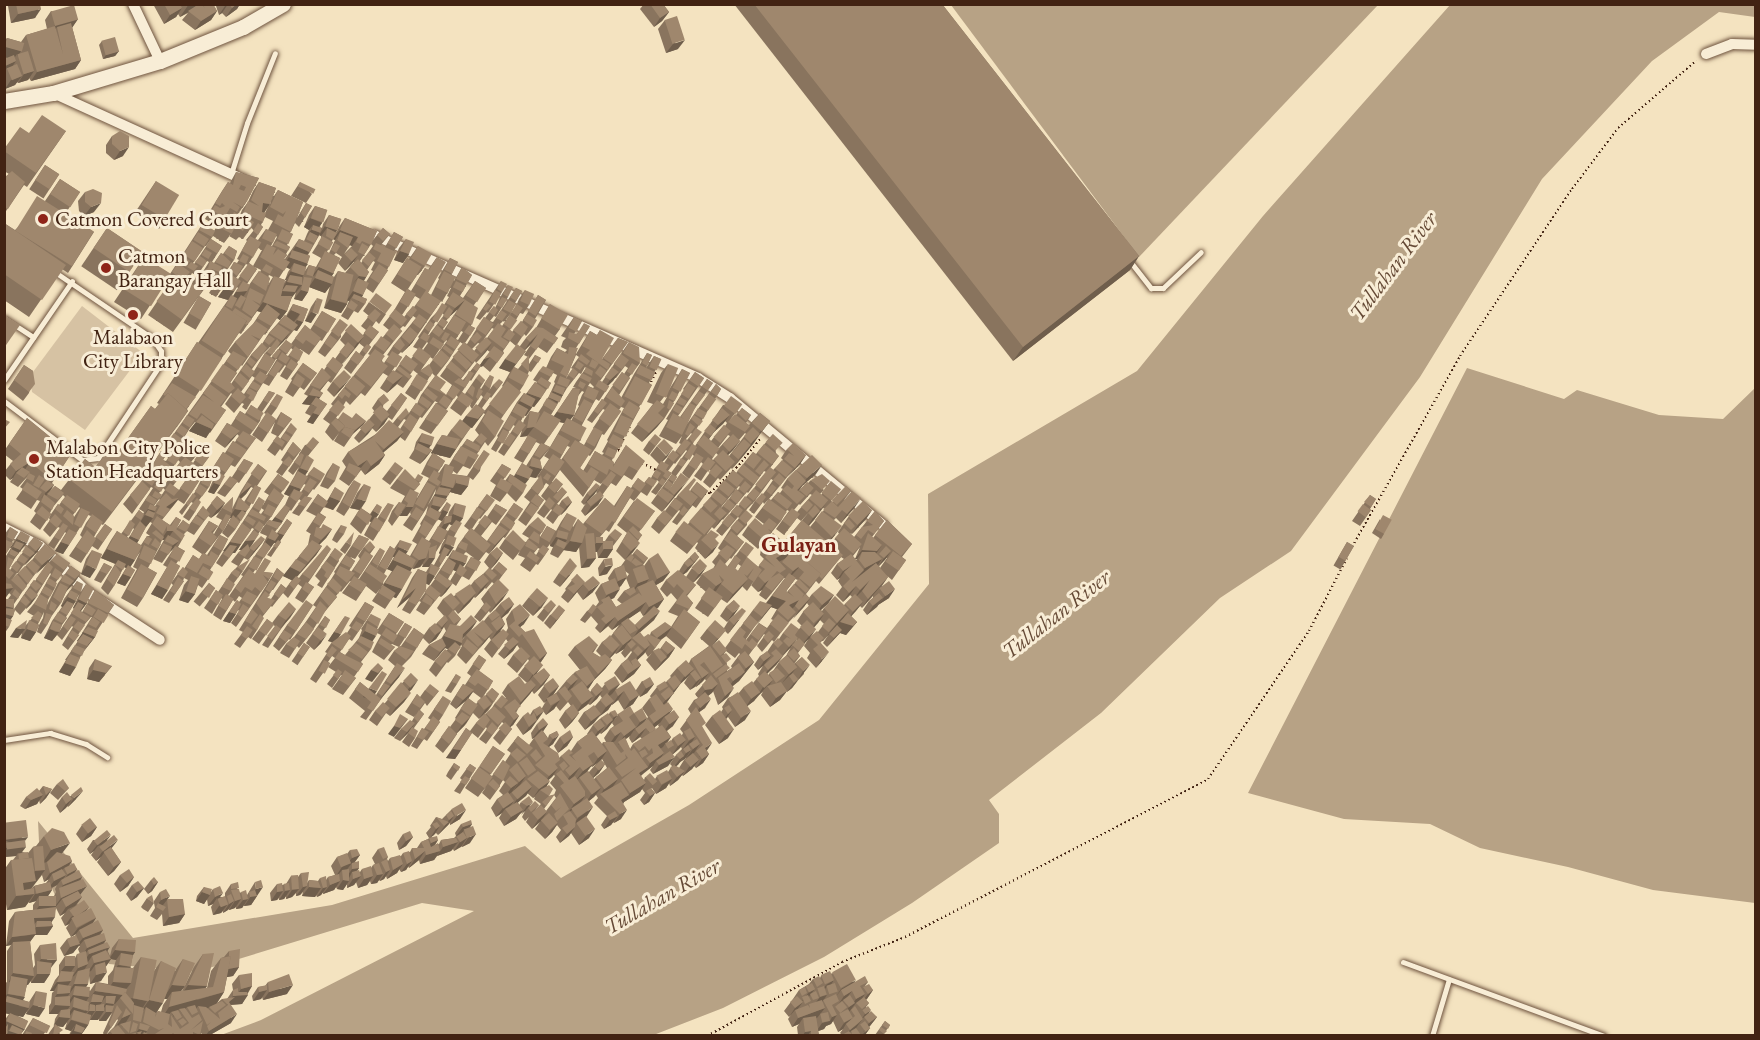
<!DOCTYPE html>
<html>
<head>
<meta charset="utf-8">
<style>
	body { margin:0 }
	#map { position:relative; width:1760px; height:1040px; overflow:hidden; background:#f4e3c0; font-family:"EB Garamond",serif }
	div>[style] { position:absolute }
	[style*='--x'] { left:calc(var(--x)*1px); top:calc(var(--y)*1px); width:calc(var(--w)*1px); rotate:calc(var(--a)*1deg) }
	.green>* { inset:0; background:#d6c2a3 }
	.water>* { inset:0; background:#b7a285 }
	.path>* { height:2px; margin-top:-1px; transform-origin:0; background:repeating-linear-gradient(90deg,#422313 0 1.5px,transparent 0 4.5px) }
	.roads { filter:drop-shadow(0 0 2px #6e533e) drop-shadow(0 0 2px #6e533e) }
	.lane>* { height:5px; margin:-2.5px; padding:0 2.5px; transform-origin:2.5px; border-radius:2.5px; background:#f8edd6 }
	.street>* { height:10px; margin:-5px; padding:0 5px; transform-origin:5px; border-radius:5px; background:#f8edd6 }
	.secondary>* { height:15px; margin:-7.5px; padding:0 7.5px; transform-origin:7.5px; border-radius:7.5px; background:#f8edd6 }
	.wall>* { inset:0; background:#89745e; transform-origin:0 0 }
	.shaded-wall>* { inset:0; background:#6f5e4c }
	.building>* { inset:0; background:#9f876d; transform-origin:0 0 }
	.dots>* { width:16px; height:16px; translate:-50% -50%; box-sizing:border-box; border:3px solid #f8edd6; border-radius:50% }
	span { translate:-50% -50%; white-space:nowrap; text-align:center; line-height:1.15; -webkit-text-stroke:6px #f8edd6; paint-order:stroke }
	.poi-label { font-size:21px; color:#422313 }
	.left { translate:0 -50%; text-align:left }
	.water-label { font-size:22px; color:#654935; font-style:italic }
	.neighbourhood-label { font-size:22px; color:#7a1f14; font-weight:700 }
	.frame { position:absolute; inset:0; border:6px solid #422313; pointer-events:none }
</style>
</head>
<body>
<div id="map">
	<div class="green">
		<div style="clip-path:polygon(82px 306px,143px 353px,85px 430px,32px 392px,30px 376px)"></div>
	</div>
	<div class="water">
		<div style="clip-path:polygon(951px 5px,1378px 5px,1139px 257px)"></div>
		<div style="clip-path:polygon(1450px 5px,1755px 5px,1755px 17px,1719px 12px,1652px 61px,1542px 179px,1420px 377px,1291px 551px,1220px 598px,1101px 713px,989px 800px,999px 814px,999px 843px,912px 903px,824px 957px,723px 1008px,651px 1036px,221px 1035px,261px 1020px,474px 911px,422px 903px,196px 972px,109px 964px,62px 910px,40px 863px,38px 821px,133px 938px,332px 905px,525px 846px,561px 878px,689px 805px,819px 720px,929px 584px,928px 494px,1137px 371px,1263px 216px)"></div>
		<div style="clip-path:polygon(1467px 368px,1564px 399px,1577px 390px,1659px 415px,1723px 419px,1755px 388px,1755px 903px,1653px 890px,1568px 867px,1480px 848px,1430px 824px,1344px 819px,1248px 793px)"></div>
	</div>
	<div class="path">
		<div style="--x:649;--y:386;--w:16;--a:-63"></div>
		<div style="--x:623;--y:440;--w:18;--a:-63"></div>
		<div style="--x:621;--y:445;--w:6;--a:121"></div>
		<div style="--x:618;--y:450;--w:7;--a:27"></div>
		<div style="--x:642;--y:463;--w:16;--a:27"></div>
		<div style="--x:704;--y:494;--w:6;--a:-9"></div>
		<div style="--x:710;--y:493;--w:40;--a:-44"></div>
		<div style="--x:739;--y:465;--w:35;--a:-51"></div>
		<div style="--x:1352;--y:547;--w:219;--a:-60.5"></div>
		<div style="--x:1460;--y:356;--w:201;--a:-56.2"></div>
		<div style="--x:1572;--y:189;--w:76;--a:-53"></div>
		<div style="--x:1618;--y:128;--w:103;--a:-40.7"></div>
		<div style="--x:707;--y:1036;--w:154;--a:-28.7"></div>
		<div style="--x:842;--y:962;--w:68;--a:-21.6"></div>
		<div style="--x:905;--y:937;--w:342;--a:-27.5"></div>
		<div style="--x:1208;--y:779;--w:179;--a:-55.7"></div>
		<div style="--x:1309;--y:631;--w:82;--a:-62.5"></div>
	</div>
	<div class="roads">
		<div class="lane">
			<div style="--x:231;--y:174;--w:53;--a:-72.6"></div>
			<div style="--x:247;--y:123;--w:75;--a:-68.2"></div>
			<div style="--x:1129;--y:260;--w:36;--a:52"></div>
			<div style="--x:1151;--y:288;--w:12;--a:0"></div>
			<div style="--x:1163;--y:288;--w:52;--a:-43.5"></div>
			<div style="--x:4;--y:318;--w:35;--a:33"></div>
			<div style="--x:4;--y:380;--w:120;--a:-55.5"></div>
			<div style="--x:4;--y:401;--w:98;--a:37.1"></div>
			<div style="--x:82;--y:460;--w:16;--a:-7"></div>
			<div style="--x:98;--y:458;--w:114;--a:-56.4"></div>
			<div style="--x:161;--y:363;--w:12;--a:-90"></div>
			<div style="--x:161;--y:351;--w:16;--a:-125"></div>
			<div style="--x:152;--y:338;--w:117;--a:-145.8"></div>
			<div style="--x:4;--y:740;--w:47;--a:-8.7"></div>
			<div style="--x:50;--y:733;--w:38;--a:17"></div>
			<div style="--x:86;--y:744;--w:25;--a:32"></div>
			<div style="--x:1403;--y:962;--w:214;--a:20.2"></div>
			<div style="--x:1432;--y:1036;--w:59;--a:-73.4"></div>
		</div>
		<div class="street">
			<div style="--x:133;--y:4;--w:63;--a:64.7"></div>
			<div style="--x:1706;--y:54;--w:28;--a:-21"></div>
			<div style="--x:1732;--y:44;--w:24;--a:2"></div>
			<div style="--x:53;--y:93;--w:212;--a:24.5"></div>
			<div style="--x:374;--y:235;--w:354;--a:23.8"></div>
			<div style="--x:698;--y:378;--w:38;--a:32"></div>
			<div style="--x:730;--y:398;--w:199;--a:39.7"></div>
			<div style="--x:4;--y:528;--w:40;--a:26.6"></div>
			<div style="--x:40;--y:546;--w:66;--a:44.4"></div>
			<div style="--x:87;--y:592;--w:87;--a:33.3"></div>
		</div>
		<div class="secondary">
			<div style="--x:4;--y:101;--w:50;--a:-9.3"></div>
			<div style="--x:53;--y:93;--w:112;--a:-16.7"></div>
			<div style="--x:160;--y:61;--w:90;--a:-22.3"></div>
			<div style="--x:243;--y:27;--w:46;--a:-29.9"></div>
		</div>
	</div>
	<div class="wall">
		<div style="clip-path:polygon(9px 4px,40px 4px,35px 18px,11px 23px,8px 6px)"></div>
		<div style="clip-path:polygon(153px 4px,213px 4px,217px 11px,211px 20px,195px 30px,182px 20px,188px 13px,180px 17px,178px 14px,176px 17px,164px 24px)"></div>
		<div style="clip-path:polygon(218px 4px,240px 4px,237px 9px,226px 17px,222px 13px,219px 15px,216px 6px)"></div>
		<div style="clip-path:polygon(644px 4px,663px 4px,669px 12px,662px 21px,654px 27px,640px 9px)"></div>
		<div style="clip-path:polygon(734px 4px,942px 4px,1139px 256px,1130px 270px,1013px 361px)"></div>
		<div style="clip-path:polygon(51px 11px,78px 19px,72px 27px,81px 60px,75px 69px,31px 81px,29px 78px,28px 80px,18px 83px,17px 82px,15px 85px,5px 89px,4px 59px,8px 58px,4px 57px,4px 41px,7px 38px,21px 42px,26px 35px,47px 29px,45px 20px)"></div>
		<div style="clip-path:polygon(665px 20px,678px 49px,666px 53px,658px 29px)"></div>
		<div style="clip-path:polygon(102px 41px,119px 51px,115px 56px,103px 59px,99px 45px)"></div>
		<div style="clip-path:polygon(66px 131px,27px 187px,24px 185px,4px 214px,4px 178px,9px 174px,4px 171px,4px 149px,29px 133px)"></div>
		<div style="clip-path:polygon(112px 136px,123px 156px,114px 160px,106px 153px,106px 145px)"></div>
		<div style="left:45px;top:165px;width:17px;height:29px;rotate:33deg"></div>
		<div style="clip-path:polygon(evenodd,236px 172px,259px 178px,247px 201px,238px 214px,240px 215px,242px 210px,248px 202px,253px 191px,259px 182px,276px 188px,270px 204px,264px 212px,265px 213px,272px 199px,278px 190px,303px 202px,297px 218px,306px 203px,312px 206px,299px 227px,295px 223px,290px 233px,293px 234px,287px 245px,290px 247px,286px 254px,287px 255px,284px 259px,285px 259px,299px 239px,304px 241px,305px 239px,307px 234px,309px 230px,304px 227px,309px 215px,315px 206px,327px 210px,322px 223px,319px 227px,322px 228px,323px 224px,329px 215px,341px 219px,336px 233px,339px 227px,345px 218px,377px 231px,373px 240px,383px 228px,390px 234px,381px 245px,385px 247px,394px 232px,403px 237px,394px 251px,396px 252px,387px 270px,388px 270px,373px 293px,366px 288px,362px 297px,367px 299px,365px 304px,358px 313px,354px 311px,348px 320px,341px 316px,346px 308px,349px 301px,348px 301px,347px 304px,341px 313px,324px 308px,330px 286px,325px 293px,309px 287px,308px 292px,302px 301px,294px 299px,296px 292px,294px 293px,292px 297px,287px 311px,280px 320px,277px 318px,265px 335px,264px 334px,242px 366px,241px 365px,236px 372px,237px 373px,230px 383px,231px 384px,251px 355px,262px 343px,262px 344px,269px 333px,285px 315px,286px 316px,293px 304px,308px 309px,303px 322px,297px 331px,294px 330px,286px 340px,291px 344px,305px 325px,310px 330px,322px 311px,336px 319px,322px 341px,320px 340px,309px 355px,300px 349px,299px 349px,303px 352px,297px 363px,298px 364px,287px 380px,280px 376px,286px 366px,285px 365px,279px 373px,278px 372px,269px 386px,263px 383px,246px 410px,242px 407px,244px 404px,242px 403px,234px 413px,225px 404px,232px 394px,231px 393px,221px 407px,226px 410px,210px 433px,209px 432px,206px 438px,189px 431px,196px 422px,195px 422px,190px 428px,183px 439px,185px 441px,176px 451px,178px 453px,186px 442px,200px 451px,191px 462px,193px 463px,201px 451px,209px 457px,198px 472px,203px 475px,184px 504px,178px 500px,162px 520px,170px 525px,176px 517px,181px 520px,176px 529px,183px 520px,189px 525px,203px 506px,206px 510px,217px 496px,225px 503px,219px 512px,211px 518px,208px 516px,194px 535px,187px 531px,184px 534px,182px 540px,178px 547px,185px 551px,176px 564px,180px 566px,171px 583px,183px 567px,184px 569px,193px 555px,199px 559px,202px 554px,192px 547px,209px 521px,218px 526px,213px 533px,214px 534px,222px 520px,216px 517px,222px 508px,233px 497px,232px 509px,241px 491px,258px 464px,267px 471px,257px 486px,261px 488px,235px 530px,228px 538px,222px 533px,231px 518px,230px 518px,223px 531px,205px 554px,207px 555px,220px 535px,228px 539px,222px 551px,210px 570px,213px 572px,202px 588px,198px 585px,195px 594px,188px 603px,179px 600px,184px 585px,188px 580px,184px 578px,183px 581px,184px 581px,169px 603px,163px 600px,173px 585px,171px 583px,162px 599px,151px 594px,167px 567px,163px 565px,174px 548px,169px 553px,162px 563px,153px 559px,164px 540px,162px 540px,158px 549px,148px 568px,157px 573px,143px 598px,137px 607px,121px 598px,137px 569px,133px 567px,140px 552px,130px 567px,135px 570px,125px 586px,117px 583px,126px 568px,124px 567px,114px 586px,108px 595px,101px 588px,115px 564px,101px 558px,111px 540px,117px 531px,121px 534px,139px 510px,143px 514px,144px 512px,139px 509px,153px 488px,151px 487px,132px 514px,123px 504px,141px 482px,161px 451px,166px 455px,163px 460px,166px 461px,168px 458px,163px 449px,231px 354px,228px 351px,235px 342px,253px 324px,261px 312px,257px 311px,241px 334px,239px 333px,187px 409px,188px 411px,179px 424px,103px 525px,101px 524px,94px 537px,95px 538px,105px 524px,112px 529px,98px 550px,92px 546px,81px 563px,69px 556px,82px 537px,80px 535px,86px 523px,91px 516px,88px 515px,63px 554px,55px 551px,66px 533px,65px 532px,54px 549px,48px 545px,60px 528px,58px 527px,50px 537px,43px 530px,50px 520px,49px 518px,51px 514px,40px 530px,30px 522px,36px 513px,34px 511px,40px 501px,37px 500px,31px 509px,16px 499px,23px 489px,20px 487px,29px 475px,18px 487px,10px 482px,13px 478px,10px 480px,4px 474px,4px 472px,13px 461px,4px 454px,4px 451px,27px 418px,71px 454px,52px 483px,54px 485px,50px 491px,55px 486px,61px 490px,85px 459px,95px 467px,112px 448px,118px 452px,151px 406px,155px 409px,159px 404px,157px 403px,167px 388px,188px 356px,197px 342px,198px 343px,228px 300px,218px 297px,228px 283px,227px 281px,216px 297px,209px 293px,220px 276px,218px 275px,209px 289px,205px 288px,173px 332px,148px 315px,169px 284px,166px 281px,141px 319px,114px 302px,144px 257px,170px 274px,203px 223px,214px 231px,217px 226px,205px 219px,222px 191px,228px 182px,230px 183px,236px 172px,265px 217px,273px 221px,268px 230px,266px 229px,258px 240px,255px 239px,263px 227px,261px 225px,265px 217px,236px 172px,251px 228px,254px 230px,246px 240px,247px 241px,237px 259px,239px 260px,237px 263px,234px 262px,224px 278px,222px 277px,234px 260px,237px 251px,229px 246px,223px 254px,221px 253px,214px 263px,212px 262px,222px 246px,211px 239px,197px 260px,194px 264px,193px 263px,205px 246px,206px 246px,213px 236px,224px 243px,231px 234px,229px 236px,236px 240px,239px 237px,243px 239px,251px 228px,236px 172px,320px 234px,319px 235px,321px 236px,321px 239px,312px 253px,321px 258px,316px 267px,309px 265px,305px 271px,306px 266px,310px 256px,308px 255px,320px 234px,236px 172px,276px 236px,277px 237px,272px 246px,271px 246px,276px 236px,236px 172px,333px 239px,335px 240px,331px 249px,329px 253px,327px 252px,333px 239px,236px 172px,371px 244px,373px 246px,361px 263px,360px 261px,371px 244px,236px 172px,350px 245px,352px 246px,344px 254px,338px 263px,345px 271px,353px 262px,354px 262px,350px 267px,345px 273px,338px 271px,334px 277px,332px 276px,340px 258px,334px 255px,336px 253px,342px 257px,350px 245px,236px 172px,258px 248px,262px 250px,253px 266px,261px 270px,260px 272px,259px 271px,249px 285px,247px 284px,257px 269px,249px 263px,258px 248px,236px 172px,207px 261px,209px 262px,204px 270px,199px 273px,207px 261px,236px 172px,373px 261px,375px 262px,371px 270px,373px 271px,366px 282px,364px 281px,369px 272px,367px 270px,373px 261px,236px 172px,246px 264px,248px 265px,238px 279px,236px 278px,246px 264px,236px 172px,286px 267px,290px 269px,288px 272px,285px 280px,286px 280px,284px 283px,285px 280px,279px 278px,286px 267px,236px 172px,192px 273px,197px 276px,194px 280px,190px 277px,192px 273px,236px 172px,269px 275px,273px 277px,268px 285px,270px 278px,268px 277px,269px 275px,236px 172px,237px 287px,238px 288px,233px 296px,232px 295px,237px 287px,236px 172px,285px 339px,286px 340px,271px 358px,270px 357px,276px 349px,285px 339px,236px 172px,270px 347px,271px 347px,265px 353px,254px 371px,251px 369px,252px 369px,263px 354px,270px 347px,236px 172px,291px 348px,293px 350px,288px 356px,286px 355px,291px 348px,236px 172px,276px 359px,277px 359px,267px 375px,266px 375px,276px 359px,236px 172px,252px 376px,255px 378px,244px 394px,241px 392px,252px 376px,236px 172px,178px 460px,180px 462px,164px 486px,161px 484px,178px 460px,236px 172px,192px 471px,179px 490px,173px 486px,178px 479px,183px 474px,187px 477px,192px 471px,236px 172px,251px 487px,253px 488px,244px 502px,241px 499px,246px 494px,251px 487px,236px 172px,163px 488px,165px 490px,159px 499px,160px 500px,155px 506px,154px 506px,162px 495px,159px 493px,163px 488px,236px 172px,63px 495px,65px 497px,59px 505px,58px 504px,51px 514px,50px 513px,53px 507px,63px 495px,236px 172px,79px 507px,80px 508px,74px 517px,73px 515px,79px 507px,236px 172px,150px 522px,152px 523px,146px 533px,150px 536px,147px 536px,141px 545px,137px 543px,146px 527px,145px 527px,146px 527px,150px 522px,236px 172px,133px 528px,134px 529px,129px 538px,127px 537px,133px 528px)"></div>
		<div style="clip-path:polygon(60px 179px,80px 192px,65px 214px,94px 232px,68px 273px,62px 269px,29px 317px,4px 300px,4px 223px,15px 230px,45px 201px)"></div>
		<div style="clip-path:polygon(156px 181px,165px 220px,159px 229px,134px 214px)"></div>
		<div style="clip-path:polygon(300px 182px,312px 194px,306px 203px,291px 196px)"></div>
		<div style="clip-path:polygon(85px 192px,94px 212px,84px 216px,79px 211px,78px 201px)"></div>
		<div style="left:107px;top:228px;width:43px;height:46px;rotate:34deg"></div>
		<div style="clip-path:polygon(406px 239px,409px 254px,403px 263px,394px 260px,399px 248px)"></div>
		<div style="clip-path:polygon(evenodd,418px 246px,425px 266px,418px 275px,417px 275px,408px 289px,411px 291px,425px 268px,428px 270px,437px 257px,428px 293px,431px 295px,439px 279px,438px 278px,450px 258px,458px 262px,451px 275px,454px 281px,462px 267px,472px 275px,460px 296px,463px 298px,475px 281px,486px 288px,474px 305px,471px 326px,475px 328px,465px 343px,467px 344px,484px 317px,485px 318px,494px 306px,495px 308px,502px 294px,508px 285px,508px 297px,496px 317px,494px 316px,490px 321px,493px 322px,516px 288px,522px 291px,515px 303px,511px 313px,504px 322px,503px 321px,500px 324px,502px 326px,516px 306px,519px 299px,525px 290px,529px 305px,523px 314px,520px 313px,510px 330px,512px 332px,521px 321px,522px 322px,538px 295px,546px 300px,535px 319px,533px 327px,526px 336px,524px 334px,516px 346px,510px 341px,503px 351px,504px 353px,490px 372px,483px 366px,480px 367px,471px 381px,470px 380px,462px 392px,465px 394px,476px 378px,485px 380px,480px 388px,481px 389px,490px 375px,490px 389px,488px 392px,493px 385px,503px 382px,491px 398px,490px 397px,482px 408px,485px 411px,472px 428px,471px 427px,450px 458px,435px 454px,445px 461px,438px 472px,439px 473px,445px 464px,449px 465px,455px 455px,467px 439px,473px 442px,479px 435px,475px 430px,485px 414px,483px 413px,503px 387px,502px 386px,510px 372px,499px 368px,520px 346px,526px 338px,536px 328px,550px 304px,560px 329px,555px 336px,558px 338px,547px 353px,538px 347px,529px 359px,529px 364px,535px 355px,541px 358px,531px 372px,529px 371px,523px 386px,501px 419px,495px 437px,488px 446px,485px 442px,477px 454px,476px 460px,470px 469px,463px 466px,457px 474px,453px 471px,452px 474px,467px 476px,484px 450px,480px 471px,473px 480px,469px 477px,468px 486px,461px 495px,450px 492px,438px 511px,440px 512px,447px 502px,448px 512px,442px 521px,438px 519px,425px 539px,429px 541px,445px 516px,448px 516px,449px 512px,455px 503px,463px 518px,460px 522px,456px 533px,454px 537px,448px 556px,446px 556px,429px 585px,426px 583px,419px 601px,435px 579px,434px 579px,448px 558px,453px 550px,455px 551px,458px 545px,469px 530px,464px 526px,487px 494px,488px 509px,480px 519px,479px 518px,472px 529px,474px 530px,485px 515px,487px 517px,496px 504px,507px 510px,496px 525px,492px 522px,481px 536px,487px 541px,514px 503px,523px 509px,514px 522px,515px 523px,505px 538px,503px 537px,489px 554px,486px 552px,479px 561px,481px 562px,469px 580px,462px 576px,456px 586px,452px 583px,446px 592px,441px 597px,439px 596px,424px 615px,416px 610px,421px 602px,419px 601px,410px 614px,402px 610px,410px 597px,397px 608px,412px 578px,418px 569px,426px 572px,431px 564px,434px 565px,440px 554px,439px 553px,442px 544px,445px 539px,444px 539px,436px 552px,429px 567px,422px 567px,423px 564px,420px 567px,413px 569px,412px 568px,402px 589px,396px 598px,393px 597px,385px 609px,372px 601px,392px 571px,387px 569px,394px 557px,393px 557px,384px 574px,383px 585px,376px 594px,366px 586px,356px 601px,342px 593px,351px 581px,350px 581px,341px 592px,340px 591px,336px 596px,337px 597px,323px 614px,311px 633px,299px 648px,297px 646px,289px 658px,280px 653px,286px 644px,294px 637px,305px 623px,316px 607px,313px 605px,290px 640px,289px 639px,279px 651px,273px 646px,287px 625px,313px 605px,330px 581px,335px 573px,334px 572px,359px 535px,369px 539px,355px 559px,350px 557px,355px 561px,349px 571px,351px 572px,360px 559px,358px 556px,364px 547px,375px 547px,370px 554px,373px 556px,358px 579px,359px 579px,380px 548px,378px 566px,376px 569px,390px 546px,394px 549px,400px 540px,406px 554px,410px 556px,417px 544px,412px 541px,421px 525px,420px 524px,426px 514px,428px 506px,412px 531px,403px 525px,411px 514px,410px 513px,411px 511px,407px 516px,402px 512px,392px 526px,388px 521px,392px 511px,399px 502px,401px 503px,405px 496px,390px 488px,397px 479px,415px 479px,423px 477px,419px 483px,420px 484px,414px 491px,417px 498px,429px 478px,421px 474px,427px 462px,432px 454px,431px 453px,436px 444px,442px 435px,447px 436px,451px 430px,462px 421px,466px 416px,478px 405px,483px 397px,481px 395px,472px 409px,470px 406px,471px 402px,461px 416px,450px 408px,458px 397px,456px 395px,446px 410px,448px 411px,431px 434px,419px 428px,436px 403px,438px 403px,435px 401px,422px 418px,420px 417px,405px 441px,400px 437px,397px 441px,383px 452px,385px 455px,379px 464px,365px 475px,361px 470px,349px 486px,339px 479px,346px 467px,342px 461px,348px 452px,393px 423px,397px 418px,409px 413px,416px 403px,417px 404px,421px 395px,435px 376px,432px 373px,415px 400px,405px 393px,418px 374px,413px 370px,410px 375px,412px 376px,403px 388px,397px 384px,387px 393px,380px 388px,388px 376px,383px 373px,365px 396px,361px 393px,350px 405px,346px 401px,336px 418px,338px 419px,352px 418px,366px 421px,363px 425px,353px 434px,344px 447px,334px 441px,339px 433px,333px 441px,325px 432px,330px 424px,323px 419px,333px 406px,331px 404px,370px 355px,368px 354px,374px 345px,383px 337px,389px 330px,383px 325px,393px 312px,405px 292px,391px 283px,407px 258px,409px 259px,418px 246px,450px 288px,451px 288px,447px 296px,449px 297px,444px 305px,431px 318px,418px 337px,419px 338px,413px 347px,418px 349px,411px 359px,406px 355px,395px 371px,392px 371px,402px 357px,398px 355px,401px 352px,402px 353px,412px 343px,441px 301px,442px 302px,450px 288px,418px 246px,415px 296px,420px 299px,414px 307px,413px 306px,404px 317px,402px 315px,415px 296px,418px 246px,458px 309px,444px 330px,443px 329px,448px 322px,446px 321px,450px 316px,458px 309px,418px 246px,442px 313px,444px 315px,429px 335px,428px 335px,434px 324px,442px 313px,418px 246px,413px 316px,416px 318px,393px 346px,387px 355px,389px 356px,384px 363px,382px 361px,383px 355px,402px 331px,400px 329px,403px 326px,405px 327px,413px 316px,418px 246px,492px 328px,494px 329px,487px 338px,484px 339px,492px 328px,418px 246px,461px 331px,463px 332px,458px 340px,456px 339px,461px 331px,418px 246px,446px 340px,447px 341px,429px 365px,421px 370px,430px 357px,433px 359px,446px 340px,418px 246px,427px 342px,428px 343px,423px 350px,422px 349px,427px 342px,418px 246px,460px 342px,463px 344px,440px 376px,452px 385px,446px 395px,440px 390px,437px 375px,448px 361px,460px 342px,418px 246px,478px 343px,480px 344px,474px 351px,472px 349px,478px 343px,418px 246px,532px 343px,524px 355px,528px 357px,518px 369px,514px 367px,525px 350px,532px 343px,418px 246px,487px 350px,490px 352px,480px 365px,477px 363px,463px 380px,461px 379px,475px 361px,476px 363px,487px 350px,418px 246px,404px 419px,406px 420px,400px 429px,398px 427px,404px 419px,418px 246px,436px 489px,435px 494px,428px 505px,436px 489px,418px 246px,449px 524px,452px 525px,448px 531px,445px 530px,449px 524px,418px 246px,466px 552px,474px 558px,471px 557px,464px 568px,463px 567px,464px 554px,466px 552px,418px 246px,453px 570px,456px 571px,450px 581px,448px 579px,453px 570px)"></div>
		<div style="clip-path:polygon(501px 281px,502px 292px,488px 313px,487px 312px,480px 320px,476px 318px)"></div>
		<div style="left:199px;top:296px;width:14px;height:31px;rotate:30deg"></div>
		<div style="clip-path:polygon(317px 298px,311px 323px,305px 321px,311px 307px)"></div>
		<div style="clip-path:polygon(369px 302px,386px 314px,379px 324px,376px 321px,372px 327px,379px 332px,369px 345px,371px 347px,351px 374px,344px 368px,356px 351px,359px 354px,364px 347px,359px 343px,353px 350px,342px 364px,343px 365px,331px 383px,328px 381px,320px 391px,323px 393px,319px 399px,327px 404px,313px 424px,307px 422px,311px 416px,305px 413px,310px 405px,302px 404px,308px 396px,304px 394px,322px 368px,324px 370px,333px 357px,335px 359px,345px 345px,340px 340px,346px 331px,363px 335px,366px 330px,361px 326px,369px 316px,363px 311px)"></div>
		<div style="clip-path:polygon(evenodd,574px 317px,582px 321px,574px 334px,576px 334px,590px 326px,576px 348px,576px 354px,590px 331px,597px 335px,600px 330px,602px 359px,618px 338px,628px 342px,600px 381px,602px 382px,629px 342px,640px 363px,629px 377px,630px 378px,619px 395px,621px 398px,634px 374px,647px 353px,652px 355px,646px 368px,654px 356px,661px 359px,649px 383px,652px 385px,639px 407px,640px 408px,612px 460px,614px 464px,626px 445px,638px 471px,632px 480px,624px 475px,616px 486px,611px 483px,603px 494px,598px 505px,585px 516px,581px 511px,586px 503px,584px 505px,581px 502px,587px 493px,600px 486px,588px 501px,597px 493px,596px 492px,605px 479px,601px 484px,594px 480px,583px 497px,560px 470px,552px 482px,563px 484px,557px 492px,567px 492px,557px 504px,559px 505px,562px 500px,572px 502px,566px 510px,561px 515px,560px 514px,553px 524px,546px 518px,552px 510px,551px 509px,544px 518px,537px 513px,546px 501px,541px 496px,549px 485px,546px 483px,538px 495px,544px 500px,526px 526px,518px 520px,530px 502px,524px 497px,539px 478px,537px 477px,549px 459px,544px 456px,550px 448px,540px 460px,542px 469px,536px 478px,530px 477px,525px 483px,523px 493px,516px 502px,507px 493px,500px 502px,490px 496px,496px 485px,490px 481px,502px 464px,511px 469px,503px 480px,505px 481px,510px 474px,514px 476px,522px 463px,526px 466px,540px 444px,536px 442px,523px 463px,514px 458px,528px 436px,520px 437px,522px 430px,504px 456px,498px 452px,515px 426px,513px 425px,496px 452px,491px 449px,498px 437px,497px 436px,506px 421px,517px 402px,524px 393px,526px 394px,535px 382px,536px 383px,537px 382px,533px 380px,539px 371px,546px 368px,551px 357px,557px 348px,565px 352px,567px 350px,561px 347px,563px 341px,566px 338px,561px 336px,574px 317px,576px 355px,579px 357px,571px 368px,573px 369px,566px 378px,576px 355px,574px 317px,625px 366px,628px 368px,624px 374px,622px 372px,603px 400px,602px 399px,587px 420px,592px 423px,603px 409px,605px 410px,593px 428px,594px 428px,584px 445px,579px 442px,581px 440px,582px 425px,593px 404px,596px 399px,599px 401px,609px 386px,608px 386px,615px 378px,616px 378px,625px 366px,574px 317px,585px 367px,586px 368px,576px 382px,573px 387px,576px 388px,573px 388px,554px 416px,551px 415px,567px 388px,579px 373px,581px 374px,585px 367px,574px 317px,553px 373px,557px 375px,554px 382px,555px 383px,549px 396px,538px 413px,530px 411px,524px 420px,523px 423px,521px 421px,524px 415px,526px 416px,533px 406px,534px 407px,541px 398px,551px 383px,548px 381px,553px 373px,574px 317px,590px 383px,594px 387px,593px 388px,588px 386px,582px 395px,578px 405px,579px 406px,571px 421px,570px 420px,574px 415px,578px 396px,582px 391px,584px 392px,590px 383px,574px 317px,621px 407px,624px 408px,607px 440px,608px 441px,602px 452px,604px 453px,602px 455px,595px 451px,583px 471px,580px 468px,588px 455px,590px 456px,596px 447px,602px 434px,604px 435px,621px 411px,619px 410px,621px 407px,574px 317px,559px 422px,564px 423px,550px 447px,544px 444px,559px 422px,574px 317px,567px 446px,570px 447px,561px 460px,560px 459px,567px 446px)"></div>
		<div style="clip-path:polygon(340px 319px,341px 337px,325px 357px,318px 352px)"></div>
		<div style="clip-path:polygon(303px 363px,317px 373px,304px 390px,300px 387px,293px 397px,285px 392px,292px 380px,291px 379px)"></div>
		<div style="clip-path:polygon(668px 364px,664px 397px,660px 402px,663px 404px,667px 397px,665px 396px,682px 369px,690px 373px,673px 403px,674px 403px,664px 419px,657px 427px,642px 442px,631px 433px,653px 404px,647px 402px,661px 373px)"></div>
		<div style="clip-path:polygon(24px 365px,33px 371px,29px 393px,23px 401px,8px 389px)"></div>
		<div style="clip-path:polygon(evenodd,695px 372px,704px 378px,678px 416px,680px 417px,707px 379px,713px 383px,693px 411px,687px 424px,716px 384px,721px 389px,697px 428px,693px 444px,695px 446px,723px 405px,742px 404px,730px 420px,736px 415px,742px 408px,751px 415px,746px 423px,749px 425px,760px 413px,770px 421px,745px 454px,732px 469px,731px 468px,720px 480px,718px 478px,710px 488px,703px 482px,711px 471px,709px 469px,701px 481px,694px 476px,703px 464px,701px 462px,689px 479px,682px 473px,694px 456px,692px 454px,676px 476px,677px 477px,668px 492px,681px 473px,682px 488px,662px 512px,651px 503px,672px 474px,671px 473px,687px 451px,686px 450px,675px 464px,674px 463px,668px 471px,672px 473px,656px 495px,651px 492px,659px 482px,657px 480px,647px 496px,641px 492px,634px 501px,655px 511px,639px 532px,642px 535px,638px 541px,633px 552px,631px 554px,632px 555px,637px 549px,648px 558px,643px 565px,644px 566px,649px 559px,670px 572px,663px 581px,656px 585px,664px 599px,657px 608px,654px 620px,637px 635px,644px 637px,650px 635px,651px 632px,671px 627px,678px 616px,668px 612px,677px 600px,671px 593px,667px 597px,660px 589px,666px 580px,679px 571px,684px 563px,695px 552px,699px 557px,687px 572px,683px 575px,686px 577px,692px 568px,701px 575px,693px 583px,696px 585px,687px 596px,693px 603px,687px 612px,700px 622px,681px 649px,666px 636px,661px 640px,653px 651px,660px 649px,666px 641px,675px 648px,669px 657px,655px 671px,646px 660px,652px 653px,648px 657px,645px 652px,637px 660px,641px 665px,634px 674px,622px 683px,614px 673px,621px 664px,627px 659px,632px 652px,631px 651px,625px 658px,621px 653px,624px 649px,616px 654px,615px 653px,610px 658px,612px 660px,605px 669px,594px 680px,588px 689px,590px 692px,597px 683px,602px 688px,605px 684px,620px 684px,616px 689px,636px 690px,642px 681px,654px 684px,647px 693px,640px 697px,639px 695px,633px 704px,624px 710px,618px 700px,612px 705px,612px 704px,608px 710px,600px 716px,585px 730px,578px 721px,584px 712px,595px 706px,602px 698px,600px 695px,590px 705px,588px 704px,578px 712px,579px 713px,572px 722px,565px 729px,559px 720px,565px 711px,571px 706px,568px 702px,560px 711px,556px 706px,554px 709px,546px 715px,543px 711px,531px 729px,523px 735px,516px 725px,523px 716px,530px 715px,533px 710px,542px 708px,546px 701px,544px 703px,538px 695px,544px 686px,559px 686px,553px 695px,556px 693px,566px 681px,575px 672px,580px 670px,568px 655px,575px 646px,598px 645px,593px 653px,600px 657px,601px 656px,596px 651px,602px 642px,611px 636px,620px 624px,612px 630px,608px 626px,600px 633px,595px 628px,598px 624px,591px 616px,585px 623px,580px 620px,587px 611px,596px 606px,599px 602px,595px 593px,601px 584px,609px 581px,608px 578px,614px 569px,621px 566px,626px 559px,625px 560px,616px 551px,627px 533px,617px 525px,634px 501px,630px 498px,609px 532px,606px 530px,600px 537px,603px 541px,605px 541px,609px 535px,622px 534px,613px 546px,613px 549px,607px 558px,598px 558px,597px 552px,595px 552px,596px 558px,589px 567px,581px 568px,579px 547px,576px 552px,564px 550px,558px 558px,550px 554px,553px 547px,550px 546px,550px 544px,547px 548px,549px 549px,543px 558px,538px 565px,536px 564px,530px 572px,520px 565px,525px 558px,518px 555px,520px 551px,513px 560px,499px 548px,505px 539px,526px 542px,529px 538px,522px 534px,529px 525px,546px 525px,540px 535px,540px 537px,547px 526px,556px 531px,561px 522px,567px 513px,573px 527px,578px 519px,583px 524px,605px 498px,614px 506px,627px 486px,631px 488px,638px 478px,644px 483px,649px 477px,651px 478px,659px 464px,650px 455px,657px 446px,667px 457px,662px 462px,664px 463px,668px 457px,675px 452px,681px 444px,679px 443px,682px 436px,676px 444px,659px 436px,668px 420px,666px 419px,684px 390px,683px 389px,695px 372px,725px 421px,727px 423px,725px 426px,724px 425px,711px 441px,709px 439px,714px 432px,725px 421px,695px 372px,691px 433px,692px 434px,687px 440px,686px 439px,691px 433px,695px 372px,745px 433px,746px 434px,729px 456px,728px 455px,733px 450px,740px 441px,739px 440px,745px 433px,695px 372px,728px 435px,730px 436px,719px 448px,718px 448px,728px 435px,695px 372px,716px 453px,718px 455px,713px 460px,712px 459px,716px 453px,695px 372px,538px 548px,540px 549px,536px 555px,534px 553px,538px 548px,695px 372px,625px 571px,629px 574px,626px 578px,630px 588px,624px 591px,617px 600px,622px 604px,616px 607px,611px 599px,614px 598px,620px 587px,627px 577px,625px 571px,695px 372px,640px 611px,643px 616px,645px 615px,635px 625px,628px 619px,640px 611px)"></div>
		<div style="clip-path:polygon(333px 381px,344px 386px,334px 397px,327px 390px)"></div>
		<div style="clip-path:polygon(269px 391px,275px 393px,262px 412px,260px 421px,250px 435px,256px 438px,235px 467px,231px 465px,224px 475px,220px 485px,214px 494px,208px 492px,214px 478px,213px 477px,209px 487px,199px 500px,195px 512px,189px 521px,183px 517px,193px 503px,191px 502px,182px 515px,179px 512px,195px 492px,203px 476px,209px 467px,212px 469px,223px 452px,225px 453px,233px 441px,235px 442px,239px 436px,237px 434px,225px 448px,215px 441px,227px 423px,231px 425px,240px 411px,245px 414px,251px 405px,257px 409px)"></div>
		<div style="clip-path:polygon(401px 393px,407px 398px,392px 420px,388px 417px,384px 424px,376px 432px,372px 428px,359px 443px,354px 438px,375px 412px,372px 408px,378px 399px,384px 394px,383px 408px,387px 411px)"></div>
		<div style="clip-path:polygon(277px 394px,277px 408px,271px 416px,276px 420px,281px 412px,292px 419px,278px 437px,280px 439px,291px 423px,293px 435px,282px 451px,280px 449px,275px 456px,267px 450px,277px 436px,271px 433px,275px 422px,262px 442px,252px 435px,266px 414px,264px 413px)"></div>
		<div style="clip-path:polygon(422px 433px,431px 445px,429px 448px,432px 450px,425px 459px,420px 464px,409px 458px,414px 450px,416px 442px)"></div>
		<div style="clip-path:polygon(evenodd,773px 434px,776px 453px,779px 456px,770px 468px,773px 470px,783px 460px,781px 458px,787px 449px,806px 455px,800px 464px,788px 476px,769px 499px,771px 500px,778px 492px,780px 493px,783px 489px,781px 488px,787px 479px,796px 470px,816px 474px,803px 485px,799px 491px,807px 482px,808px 483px,811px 480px,824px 490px,820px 494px,821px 495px,831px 481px,831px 501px,833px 502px,846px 486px,851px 491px,844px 500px,855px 507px,841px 523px,836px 518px,834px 520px,835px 535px,828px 543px,830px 544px,839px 534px,838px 532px,849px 516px,872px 510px,866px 519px,852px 534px,850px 533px,854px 537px,875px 511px,884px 521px,872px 537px,873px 538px,887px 520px,912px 544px,902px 557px,906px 560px,892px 580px,886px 575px,888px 577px,882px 586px,889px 598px,878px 605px,867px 615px,863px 610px,869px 601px,873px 598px,873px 596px,862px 608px,860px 606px,851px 616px,857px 622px,846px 635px,840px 633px,827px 647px,823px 643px,829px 634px,823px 641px,822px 641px,820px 643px,822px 661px,816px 668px,807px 658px,810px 653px,804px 646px,809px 638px,805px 643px,798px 653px,800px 656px,794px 664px,802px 657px,804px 674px,798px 680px,792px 688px,787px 692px,787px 691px,780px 700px,770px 707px,761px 695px,763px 692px,757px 696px,754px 701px,747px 706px,745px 720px,735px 727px,728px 717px,726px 719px,728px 738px,719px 744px,705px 725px,712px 716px,721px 712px,723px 709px,722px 707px,728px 698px,738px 694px,743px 688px,753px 683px,759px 676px,758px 674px,763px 666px,758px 670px,754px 665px,760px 656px,767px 652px,773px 643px,779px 639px,783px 633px,799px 629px,802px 626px,797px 621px,803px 612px,809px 606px,807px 603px,788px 623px,774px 642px,772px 640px,762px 652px,757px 646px,765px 635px,764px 634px,749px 655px,754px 662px,739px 681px,733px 686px,728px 697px,718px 705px,713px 691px,708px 696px,705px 708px,699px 712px,707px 751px,709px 754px,703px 763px,696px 768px,694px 766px,692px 769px,683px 776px,682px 775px,678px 780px,670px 786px,669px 783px,666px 788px,656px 794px,652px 788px,651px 789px,655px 793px,649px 802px,644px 805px,640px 800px,645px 793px,642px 789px,640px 792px,624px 802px,623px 804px,621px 819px,614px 823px,613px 822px,611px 825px,604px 829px,601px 825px,607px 816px,594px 803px,598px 798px,596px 795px,589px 801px,587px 816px,586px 817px,589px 838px,579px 845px,571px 833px,560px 843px,556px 837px,561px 830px,557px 825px,552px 832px,545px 839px,535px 829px,540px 822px,532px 829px,526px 822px,529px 817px,525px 821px,522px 817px,525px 811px,520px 814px,516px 819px,504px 826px,499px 818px,502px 813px,496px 817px,491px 808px,497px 799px,503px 795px,499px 791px,505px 782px,503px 780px,500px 785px,500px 786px,490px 800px,482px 793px,486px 787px,478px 797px,465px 788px,493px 746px,505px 754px,490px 775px,492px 776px,503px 760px,505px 762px,511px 753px,507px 750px,518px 736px,529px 745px,534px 738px,532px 739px,531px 733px,537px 724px,548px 724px,543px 731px,548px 738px,549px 735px,557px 731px,553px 744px,549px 747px,559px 758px,561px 756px,571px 751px,577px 742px,588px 734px,587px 734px,593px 725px,601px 718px,609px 714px,610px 712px,618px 715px,607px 729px,601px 734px,600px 733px,596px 736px,602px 744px,603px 742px,606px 742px,604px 738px,610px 729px,614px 726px,612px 723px,618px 714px,634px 713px,647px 718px,644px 723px,648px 717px,642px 708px,649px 699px,651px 698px,650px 696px,657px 687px,666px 682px,671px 677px,670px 676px,677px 668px,689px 663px,691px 659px,709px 646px,700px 638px,707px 629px,724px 628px,729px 620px,739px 620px,728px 634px,725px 631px,713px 645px,725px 648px,753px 610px,766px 603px,785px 578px,784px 578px,766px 600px,759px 595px,762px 590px,758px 592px,751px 585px,757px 577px,747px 591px,742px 586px,727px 603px,721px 599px,708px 617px,695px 608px,706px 592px,696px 583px,702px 574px,713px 569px,715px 565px,712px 562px,721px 551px,718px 548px,731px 528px,739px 518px,738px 517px,722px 536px,716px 531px,737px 505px,738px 506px,754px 488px,766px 472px,764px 471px,748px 493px,747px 492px,723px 520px,722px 519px,714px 529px,712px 527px,707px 534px,716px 540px,713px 552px,705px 559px,695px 548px,698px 543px,697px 542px,687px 554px,670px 541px,676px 532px,688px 524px,733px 470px,736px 473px,753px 452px,756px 454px,773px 434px,771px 479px,773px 480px,767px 489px,763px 494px,755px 501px,749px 510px,754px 514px,763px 502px,764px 504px,769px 499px,755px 517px,764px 524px,763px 525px,748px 526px,742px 535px,758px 549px,781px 521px,787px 510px,789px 511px,776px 529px,784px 535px,797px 518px,801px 521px,809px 512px,784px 542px,767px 540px,761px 549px,760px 555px,764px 559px,758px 567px,747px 558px,746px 542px,727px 567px,725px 564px,730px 558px,731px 559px,744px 542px,737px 536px,747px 525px,746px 510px,754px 502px,771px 479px,773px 434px,739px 486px,740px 487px,738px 490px,736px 489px,729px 499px,721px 508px,722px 506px,739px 486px,773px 434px,810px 494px,812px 495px,797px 512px,794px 510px,799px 504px,800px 505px,810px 494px,773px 434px,823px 508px,825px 509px,810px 527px,809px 526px,823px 508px,773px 434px,860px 547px,855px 559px,857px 559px,856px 560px,853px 556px,860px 547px,773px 434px,841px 557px,844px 559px,837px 564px,831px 573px,837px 580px,840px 578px,838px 581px,842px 587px,836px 595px,843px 602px,850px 595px,852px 597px,844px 605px,824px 608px,822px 611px,821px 610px,834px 595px,812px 594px,809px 598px,806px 594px,816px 581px,819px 584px,841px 557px,773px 434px,886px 558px,887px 558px,880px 568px,879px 566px,886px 558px,773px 434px,738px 564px,741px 566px,738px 571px,735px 569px,738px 564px,773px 434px,795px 579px,798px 580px,787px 592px,786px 591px,795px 579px,773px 434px,771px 607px,777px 609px,771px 619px,773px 620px,767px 628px,759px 623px,746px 640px,746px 639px,755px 626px,771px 607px,773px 434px,820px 620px,824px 624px,818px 632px,810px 637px,814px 627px,820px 620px,773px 434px,797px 639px,797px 640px,792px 645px,786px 656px,779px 662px,773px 671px,768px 675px,767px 673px,776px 665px,783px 656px,791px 647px,797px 639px,773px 434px,726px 651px,735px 658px,739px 653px,740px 654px,731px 666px,732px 668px,727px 671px,727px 664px,724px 654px,726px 651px,773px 434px,689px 675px,684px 683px,690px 690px,695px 686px,696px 687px,702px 682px,705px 679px,706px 681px,695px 694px,698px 698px,694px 700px,688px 709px,691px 714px,680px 729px,683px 733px,682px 735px,673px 738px,671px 741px,667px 743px,671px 737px,667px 731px,673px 726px,667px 702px,681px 683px,689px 675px,773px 434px,660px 723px,658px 725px,659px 727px,655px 730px,655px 727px,660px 723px,773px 434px,633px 730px,629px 738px,632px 743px,640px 737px,642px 739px,633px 744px,630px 749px,625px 739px,630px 736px,633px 730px,773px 434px,681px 747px,682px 749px,676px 755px,670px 764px,672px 766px,668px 772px,657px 776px,655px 779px,645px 777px,644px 780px,641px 776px,644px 772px,653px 766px,650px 770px,653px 774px,668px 766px,673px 754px,681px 747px,773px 434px,686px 757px,686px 758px,684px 760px,679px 768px,676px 766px,686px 757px,773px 434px,602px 759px,607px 768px,594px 779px,593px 778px,599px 773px,605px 764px,601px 760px,602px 759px,773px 434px,597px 763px,589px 772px,587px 771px,591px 766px,592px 767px,597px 763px,773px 434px,554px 775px,555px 776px,550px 783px,556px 790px,554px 795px,549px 796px,547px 786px,548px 780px,554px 775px,773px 434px,527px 793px,533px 798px,535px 797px,534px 799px,541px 804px,535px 810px,539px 805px,530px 806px,521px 802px,519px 805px,518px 802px,527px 793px,773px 434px,554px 795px,556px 798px,546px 811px,544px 809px,554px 795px)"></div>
		<div style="clip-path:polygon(661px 439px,649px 455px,643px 450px,649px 441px)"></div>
		<div style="clip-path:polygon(293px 442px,301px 450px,282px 476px,276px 472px,283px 462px,281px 460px)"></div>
		<div style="clip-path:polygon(evenodd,319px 442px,308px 456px,308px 471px,305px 475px,307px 476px,314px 467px,321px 481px,314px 490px,313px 489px,307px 497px,312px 498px,299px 516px,292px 513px,301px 501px,299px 499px,291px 511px,290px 510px,275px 532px,277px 533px,287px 519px,292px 523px,280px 541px,281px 542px,271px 557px,267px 555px,276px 543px,274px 543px,253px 573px,255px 574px,265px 558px,264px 572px,273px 573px,268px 582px,236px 627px,231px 623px,239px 611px,238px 610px,230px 623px,223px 621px,237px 600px,239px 602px,242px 598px,239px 596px,235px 602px,233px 600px,221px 620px,213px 615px,222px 599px,221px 598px,212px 614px,204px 608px,216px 590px,218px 592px,231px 573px,238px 566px,231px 562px,238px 553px,241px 550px,239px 550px,254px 529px,252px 528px,235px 553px,233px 553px,222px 567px,216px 563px,259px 497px,263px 505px,269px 495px,264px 492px,278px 474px,289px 482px,281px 493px,284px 496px,271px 517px,264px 526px,263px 526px,250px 548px,265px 539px,248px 560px,244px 558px,239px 566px,243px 571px,234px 583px,231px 591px,228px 595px,229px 596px,243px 576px,241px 575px,256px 554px,262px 546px,267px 536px,260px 533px,262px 529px,269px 520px,272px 521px,285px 505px,289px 496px,284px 494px,294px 477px,299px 467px,293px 475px,288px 471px,299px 455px,299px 454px,305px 445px,319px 442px,304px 484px,306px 485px,301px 492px,299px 491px,304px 484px,319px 442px,261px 508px,264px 510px,261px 514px,259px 513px,261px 508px)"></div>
		<div style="clip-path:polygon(244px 459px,253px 463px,239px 483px,237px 482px,225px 497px,217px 493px,224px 484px,232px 477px)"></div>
		<div style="clip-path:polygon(333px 463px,335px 481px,328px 489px,320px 486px,327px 472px)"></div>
		<div style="clip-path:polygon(403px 468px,390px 485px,382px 479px,389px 470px)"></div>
		<div style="clip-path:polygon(354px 480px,350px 507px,344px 516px,336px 511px,348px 489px)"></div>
		<div style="clip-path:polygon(697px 482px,708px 491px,696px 508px,692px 505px,677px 525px,672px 522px,680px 511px,679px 510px,659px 534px,651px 527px,657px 518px,665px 511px,675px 498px,676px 498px,678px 495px,690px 491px)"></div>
		<div style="clip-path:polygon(364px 484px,361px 508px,370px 514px,377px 504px,376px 517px,377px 519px,388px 503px,386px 520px,373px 541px,364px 535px,371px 522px,369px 521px,361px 534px,350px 524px,359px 510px,350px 508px,357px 493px)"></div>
		<div style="clip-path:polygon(335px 487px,340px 501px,333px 510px,324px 507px,320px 513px,326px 517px,319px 528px,332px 529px,326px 538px,319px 545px,322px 546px,316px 555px,297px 577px,299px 578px,302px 574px,331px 549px,308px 583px,314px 587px,303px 603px,295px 598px,302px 587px,298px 584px,288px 598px,283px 593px,272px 607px,271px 606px,263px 616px,257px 630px,251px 639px,248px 637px,240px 648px,234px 644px,243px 632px,239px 630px,277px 568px,284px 574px,273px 590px,272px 590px,267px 598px,271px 599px,281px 584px,286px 588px,292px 580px,283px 576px,308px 545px,310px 535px,311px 534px,306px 531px,316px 516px,306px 511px,318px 494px,327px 501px)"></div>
		<div style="clip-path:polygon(1370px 495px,1376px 499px,1370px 509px,1371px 510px,1360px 526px,1352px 521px)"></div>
		<div style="clip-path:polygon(1380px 519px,1384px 534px,1381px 539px,1372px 533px)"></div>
		<div style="clip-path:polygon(341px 525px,344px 534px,337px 543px,332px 540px,335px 534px)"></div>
		<div style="clip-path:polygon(10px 527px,18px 532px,12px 542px,13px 543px,4px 556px,4px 535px)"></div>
		<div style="clip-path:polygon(evenodd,21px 531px,21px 552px,20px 551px,13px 561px,9px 569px,10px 570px,34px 537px,43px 543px,37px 552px,28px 562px,23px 566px,18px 573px,17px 573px,13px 578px,32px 560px,45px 544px,49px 563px,51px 560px,70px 563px,56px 582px,55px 588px,48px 600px,47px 605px,58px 583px,71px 566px,81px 573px,67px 590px,61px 603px,51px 617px,47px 625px,41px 634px,37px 632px,39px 625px,36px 632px,30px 641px,21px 638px,22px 633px,18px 638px,10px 637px,26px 625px,34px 616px,27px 612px,36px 601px,51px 574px,50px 573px,31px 604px,26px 609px,26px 608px,20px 615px,15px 610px,13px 616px,10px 620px,9px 627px,4px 634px,4px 599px,8px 599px,11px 595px,9px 593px,6px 597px,4px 597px,4px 559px,11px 548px,10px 548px,15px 540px,21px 531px,48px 563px,35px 581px,34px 580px,14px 609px,13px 609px,14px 604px,29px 582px,36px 573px,48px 563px,21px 531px,44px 612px,43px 618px,39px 625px,38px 624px,44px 612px)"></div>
		<div style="clip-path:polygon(346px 542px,351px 545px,345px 554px,340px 550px)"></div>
		<div style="left:1347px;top:542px;width:8px;height:27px;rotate:30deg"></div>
		<div style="clip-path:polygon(335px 548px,339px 561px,322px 588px,317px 585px,320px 581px,315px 576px)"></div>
		<div style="clip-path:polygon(92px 550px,90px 578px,81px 574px,86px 559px)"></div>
		<div style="clip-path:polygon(490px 553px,503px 553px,497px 562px,491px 569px,492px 570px,499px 562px,507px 569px,499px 580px,503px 599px,490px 613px,489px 611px,480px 622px,474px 617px,484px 604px,481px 599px,488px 590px,494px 584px,492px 582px,486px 589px,485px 588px,475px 598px,474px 597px,470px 602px,458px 614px,455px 610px,454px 611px,461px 619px,456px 626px,460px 626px,477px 621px,471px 630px,463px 638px,462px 640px,466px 635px,484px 621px,488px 616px,495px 610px,500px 604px,514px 604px,508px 613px,502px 618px,505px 624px,500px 631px,506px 632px,508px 628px,506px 619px,512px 610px,524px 624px,520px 627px,547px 653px,540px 663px,537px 673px,550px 675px,544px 684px,534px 694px,532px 691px,520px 705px,516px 713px,519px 716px,513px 725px,510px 727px,512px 729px,500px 745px,493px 738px,504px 724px,502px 722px,486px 744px,479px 739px,487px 729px,486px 727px,478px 738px,472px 733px,455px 759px,446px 758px,466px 728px,470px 731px,476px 723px,492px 708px,495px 703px,506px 698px,502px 693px,508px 684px,525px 684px,527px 683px,518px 675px,529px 661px,528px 659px,517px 673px,507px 664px,513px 655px,520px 649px,517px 645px,513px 651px,504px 659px,498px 654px,508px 642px,506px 639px,492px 658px,484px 649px,491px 640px,489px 637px,466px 664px,457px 655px,462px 646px,461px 645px,455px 656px,448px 663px,447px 662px,436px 677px,429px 670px,435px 661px,448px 649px,445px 648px,434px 661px,422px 654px,429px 645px,441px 639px,446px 631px,444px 627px,436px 639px,429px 644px,423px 638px,411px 657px,402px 666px,399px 677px,386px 692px,366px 720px,360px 717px,365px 711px,349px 698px,360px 682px,376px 695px,395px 666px,388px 660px,394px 651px,399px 647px,392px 644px,391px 645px,395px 647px,384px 660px,372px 652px,376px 644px,381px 635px,377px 633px,372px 641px,371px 649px,361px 662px,363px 664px,354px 677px,356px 678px,343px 695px,332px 689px,342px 675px,341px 675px,332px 688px,327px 684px,336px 672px,328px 667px,335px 658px,332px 656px,328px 662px,330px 663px,316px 683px,310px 679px,327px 653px,325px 652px,332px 642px,328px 641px,345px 616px,338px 638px,347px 633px,351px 627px,349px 626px,365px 602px,374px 607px,363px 625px,352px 641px,349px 639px,340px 652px,345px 655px,359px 638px,362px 630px,361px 629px,371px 614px,378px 627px,377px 629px,378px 629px,389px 613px,404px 622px,396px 634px,397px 635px,405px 623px,412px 627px,399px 647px,401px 646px,414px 628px,424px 635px,429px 628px,436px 624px,444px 616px,437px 608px,443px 599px,454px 596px,471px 585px,474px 581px,483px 574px,489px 568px,484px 562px)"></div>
		<div style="clip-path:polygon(604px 559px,607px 574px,599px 576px,598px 568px)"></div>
		<div style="clip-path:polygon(104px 563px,112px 567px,101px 583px,94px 580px)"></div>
		<div style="clip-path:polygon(559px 573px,570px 575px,560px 587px,553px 582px)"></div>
		<div style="clip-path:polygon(577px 574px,593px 592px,583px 600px,577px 592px,568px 603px,561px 597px,566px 590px,565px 589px)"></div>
		<div style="clip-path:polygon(77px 581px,81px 592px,78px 596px,74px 604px,66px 617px,67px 618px,62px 625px,59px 632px,74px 609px,73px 608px,80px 593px,86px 584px,87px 603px,81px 611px,82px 612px,83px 611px,95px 590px,114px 605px,97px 631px,95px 637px,83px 652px,70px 676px,59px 672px,66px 660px,65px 660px,78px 641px,77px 641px,83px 633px,82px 633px,92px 617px,91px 617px,85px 624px,78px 635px,79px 635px,68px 650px,62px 645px,73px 627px,72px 626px,62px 640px,57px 635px,52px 641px,44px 638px,52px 621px,62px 607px,61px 606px,64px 599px)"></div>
		<div style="left:209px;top:583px;width:8px;height:24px;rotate:40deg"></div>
		<div style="clip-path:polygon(529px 597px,542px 607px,533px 616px,522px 606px)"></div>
		<div style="clip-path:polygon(734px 600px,734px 615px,727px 622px,720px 616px,726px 607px)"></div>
		<div style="clip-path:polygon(556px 605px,543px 622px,537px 617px,544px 608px)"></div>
		<div style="clip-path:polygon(296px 609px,281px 629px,268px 648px,262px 645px,275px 626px,273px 625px,259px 644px,252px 639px,267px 619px,272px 623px,278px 615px)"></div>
		<div style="clip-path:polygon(565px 610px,550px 629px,544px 623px,550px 615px)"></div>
		<div style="clip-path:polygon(325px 616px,330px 620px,323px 631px,321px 643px,314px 650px,306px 643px)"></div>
		<div style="left:304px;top:643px;width:7px;height:22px;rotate:34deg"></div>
		<div style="clip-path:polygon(evenodd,479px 655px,486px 660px,479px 671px,493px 681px,483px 697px,485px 696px,492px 688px,499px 694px,488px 711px,479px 719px,473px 713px,466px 724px,457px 733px,457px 734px,451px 743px,443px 753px,435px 746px,449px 726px,450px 727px,456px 719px,455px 718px,466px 700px,456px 709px,450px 704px,463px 684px,465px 685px,471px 676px,467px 673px,479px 655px,473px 692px,481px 698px,476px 704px,468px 698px,473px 692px)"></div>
		<div style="clip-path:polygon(95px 659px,105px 675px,99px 682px,87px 679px,89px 668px)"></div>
		<div style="clip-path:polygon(411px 673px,412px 689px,409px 692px,404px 702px,390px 716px,386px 713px,377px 726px,369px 720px,375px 711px,385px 703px)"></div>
		<div style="clip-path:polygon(456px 674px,457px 684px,451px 693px,445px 691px)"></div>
		<div style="clip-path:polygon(425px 690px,439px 691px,427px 706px,425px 703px,420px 710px,424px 714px,414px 728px,415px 738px,409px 747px,402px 742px,409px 732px,400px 741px,394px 738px,401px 729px,412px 721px,416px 714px,414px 717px,405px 712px,417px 694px,420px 697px)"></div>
		<div style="clip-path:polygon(443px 696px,443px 715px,439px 721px,440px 722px,427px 741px,424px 739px,417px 749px,411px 746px,422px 728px,424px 729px,431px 720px,428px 718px)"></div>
		<div style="clip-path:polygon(560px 737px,573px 737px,567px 746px,558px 753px,554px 746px)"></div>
		<div style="clip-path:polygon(454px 763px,460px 767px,451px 780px,446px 776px,448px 772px)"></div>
		<div style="clip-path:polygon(470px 764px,476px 768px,460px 794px,454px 791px,462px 780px,460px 778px)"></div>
		<div style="clip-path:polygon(57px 784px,69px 788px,58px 800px,50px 793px)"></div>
		<div style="clip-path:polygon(43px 786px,52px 789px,46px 798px,40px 804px,39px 800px,37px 804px,25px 809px,20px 806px,26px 797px,39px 791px)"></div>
		<div style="clip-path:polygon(71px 795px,76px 799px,68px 807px,67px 806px,60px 813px,56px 806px,62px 797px,71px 796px)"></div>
		<div style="clip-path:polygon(452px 809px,460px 819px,450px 825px,450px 823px,438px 835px,436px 833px,431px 837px,438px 840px,435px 845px,439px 844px,441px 840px,454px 838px,456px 836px,455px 833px,461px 824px,472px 824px,470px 827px,470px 843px,462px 847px,461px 846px,454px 851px,453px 849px,451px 851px,437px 856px,434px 860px,420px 864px,419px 860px,409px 868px,408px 866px,406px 870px,401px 872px,399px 869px,397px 873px,387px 879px,386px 876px,384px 879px,380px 881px,379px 880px,377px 883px,371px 884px,370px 881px,367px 885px,358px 888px,356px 882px,354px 885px,347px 888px,347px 884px,343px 890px,337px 889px,336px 887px,334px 890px,323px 894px,323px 892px,321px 895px,317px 897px,316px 895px,315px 897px,302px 896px,303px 892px,300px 895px,296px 896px,296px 893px,292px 897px,286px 899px,286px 896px,284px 899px,279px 900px,279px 898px,277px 900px,271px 901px,270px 893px,277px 884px,283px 885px,284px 884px,286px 884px,291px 876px,298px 877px,301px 873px,307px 883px,309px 880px,318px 881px,320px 878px,326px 880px,328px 877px,335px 875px,331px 866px,337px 857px,347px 854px,350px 850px,360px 855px,355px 862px,359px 868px,357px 871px,360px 872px,362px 869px,371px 868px,373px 865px,375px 864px,372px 858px,378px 849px,388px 857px,387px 859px,388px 861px,390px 858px,401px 856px,403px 853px,410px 852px,412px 848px,417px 848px,421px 842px,428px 839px,429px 838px,426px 833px,431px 827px,430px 826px,436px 817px,442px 819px)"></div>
		<div style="clip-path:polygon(evenodd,4px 823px,25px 840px,22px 852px,28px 853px,33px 847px,36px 846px,44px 836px,62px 854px,72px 861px,69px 865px,77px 869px,75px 872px,82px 877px,81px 880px,80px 895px,82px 897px,77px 904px,85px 912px,96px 918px,92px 924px,103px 930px,100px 934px,106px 940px,104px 943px,110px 956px,112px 948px,119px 939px,135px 952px,133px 955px,130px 968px,133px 968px,141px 957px,154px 971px,161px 961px,175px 971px,183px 959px,185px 986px,181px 991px,182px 991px,194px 967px,203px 954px,207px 986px,205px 988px,207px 988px,211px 971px,221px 958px,224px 957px,229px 951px,239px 967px,233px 976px,227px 977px,224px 992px,217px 1003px,222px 999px,227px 999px,233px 990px,232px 984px,239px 975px,252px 986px,242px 1004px,231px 1005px,231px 1023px,210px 1035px,201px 1035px,202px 1033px,199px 1035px,106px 1035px,114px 1027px,118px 1020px,117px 1019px,106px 1035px,104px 1035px,103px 1033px,112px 1013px,106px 1021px,99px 1021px,99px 1018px,98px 1020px,90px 1020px,90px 1018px,88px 1025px,81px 1035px,69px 1035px,71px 1031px,65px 1029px,67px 1022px,63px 1027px,58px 1026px,60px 1035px,48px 1035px,49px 1033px,54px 1026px,55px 1019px,58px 1014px,49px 1014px,49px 1006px,51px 1003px,52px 993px,54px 991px,50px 991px,55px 980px,59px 975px,59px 965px,65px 956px,75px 958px,77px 954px,80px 954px,78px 949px,80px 946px,78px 946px,73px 953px,64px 956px,60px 948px,67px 939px,75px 936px,76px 934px,71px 937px,66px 928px,69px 924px,65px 926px,61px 918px,65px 913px,60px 916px,56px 908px,51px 922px,53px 926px,47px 935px,35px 935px,30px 942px,33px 968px,35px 965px,34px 954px,40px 945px,51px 968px,50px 974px,44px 983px,31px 983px,31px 981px,27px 985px,23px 1000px,29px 1002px,36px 991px,39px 1017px,26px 1014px,27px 1011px,23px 1017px,16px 1015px,28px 1021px,4px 1035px,4px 1021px,9px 1014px,4px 1013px,4px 984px,7px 982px,7px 951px,11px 945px,6px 946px,9px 921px,15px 912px,33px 910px,33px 905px,36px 901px,29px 903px,29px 902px,25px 907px,7px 910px,4px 892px,4px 870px,11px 860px,13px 860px,16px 856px,4px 857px,4px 823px,42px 875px,44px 882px,49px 879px,46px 883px,34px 886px,31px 889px,42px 875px,4px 823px,57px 885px,55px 889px,56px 892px,54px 896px,48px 896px,52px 890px,52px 888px,57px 885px,4px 823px,111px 959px,116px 960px,113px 970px,108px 976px,108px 984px,97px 982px,101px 981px,106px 966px,111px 959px,4px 823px,89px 976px,90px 984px,96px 982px,90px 991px,86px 987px,88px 984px,89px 976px,4px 823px,164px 999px,167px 999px,163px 1005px,161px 1012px,158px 1011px,156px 1014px,164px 999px)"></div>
		<div style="clip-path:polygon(82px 825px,97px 827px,91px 836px,82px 842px,76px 834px)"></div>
		<div style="clip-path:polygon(403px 834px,413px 837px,406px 846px,399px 850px,397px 843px)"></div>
		<div style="clip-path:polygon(93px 840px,107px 840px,112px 849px,121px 862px,114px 871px,108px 876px,97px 862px,101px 857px,96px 861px,91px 855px,94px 851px,90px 854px,87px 849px)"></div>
		<div style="clip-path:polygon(120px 875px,134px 877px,128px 886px,120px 892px,114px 884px)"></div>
		<div style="clip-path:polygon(151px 880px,158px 882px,152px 891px,148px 894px,144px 889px)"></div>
		<div style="clip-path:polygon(255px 882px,257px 896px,251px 905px,244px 906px,244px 905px,242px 908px,236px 909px,236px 906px,235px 908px,229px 910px,229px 909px,223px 913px,223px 911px,221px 913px,213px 915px,211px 907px,213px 904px,208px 906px,207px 899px,204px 904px,196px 901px,197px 896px,204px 887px,211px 892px,213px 889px,220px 897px,225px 897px,225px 893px,231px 884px,238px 889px,240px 893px,241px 892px,247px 895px)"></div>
		<div style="clip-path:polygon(132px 885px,144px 888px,137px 897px,131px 901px,126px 894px)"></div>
		<div style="clip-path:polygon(160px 892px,185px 914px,179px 923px,163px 926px,162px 914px,157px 920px,150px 916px,155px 908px,154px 903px,148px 912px,143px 909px,141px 907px,147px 898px,154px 903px,154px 901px)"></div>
		<div style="clip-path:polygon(832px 973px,854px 982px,868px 982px,865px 986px,873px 990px,866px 1000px,869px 1003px,866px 1007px,869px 1013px,877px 1017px,869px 1027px,870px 1028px,865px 1035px,842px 1035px,840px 1033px,843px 1029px,838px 1032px,833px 1021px,831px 1024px,826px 1026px,824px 1029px,818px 1031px,819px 1035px,798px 1035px,797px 1027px,799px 1024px,792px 1027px,788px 1019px,791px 1015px,789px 1017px,784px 1011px,793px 999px,799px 990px,809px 984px,813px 979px,820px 978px,821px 976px,831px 974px)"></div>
		<div style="clip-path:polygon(268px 982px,287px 994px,263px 1000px,262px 997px,261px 999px,253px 1001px,252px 996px,258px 987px,265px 986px)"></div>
		<div style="clip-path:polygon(33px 1018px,50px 1026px,43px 1035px,22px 1035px)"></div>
		<div style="clip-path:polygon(885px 1021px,890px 1025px,883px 1035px,875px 1035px)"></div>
	</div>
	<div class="shaded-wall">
		<div style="clip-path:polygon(189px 4px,197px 4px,195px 8px,180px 17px)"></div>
		<div style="clip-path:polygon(228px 4px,222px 13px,219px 15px,225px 6px)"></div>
		<div style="clip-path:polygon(237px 4px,240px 4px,237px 9px,226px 17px,232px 8px)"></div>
		<div style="clip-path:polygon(182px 8px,176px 17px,164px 24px,170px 15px)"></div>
		<div style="clip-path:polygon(41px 9px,35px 18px,11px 23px,18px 14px)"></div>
		<div style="clip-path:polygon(217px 11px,211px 20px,195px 30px,201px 21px)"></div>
		<div style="clip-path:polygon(669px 12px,662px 21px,654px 27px,660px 18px)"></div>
		<div style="clip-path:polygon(78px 19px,72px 28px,57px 27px,53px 33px,49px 34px,55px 25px)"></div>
		<div style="clip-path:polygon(685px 40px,678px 49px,666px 53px,673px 44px)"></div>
		<div style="clip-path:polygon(4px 46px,21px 51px,18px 56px,17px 54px,13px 60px,4px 57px)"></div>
		<div style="clip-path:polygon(119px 51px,115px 56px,103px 59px,106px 55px)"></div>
		<div style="clip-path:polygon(81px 60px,75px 69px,31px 81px,37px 72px)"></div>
		<div style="clip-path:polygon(16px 61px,10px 70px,7px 68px,4px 71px,5px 66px)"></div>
		<div style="clip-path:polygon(34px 71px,28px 80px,18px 83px,24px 74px)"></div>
		<div style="clip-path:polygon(22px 76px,15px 85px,5px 89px,11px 80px)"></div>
		<div style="clip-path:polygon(129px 147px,123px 156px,114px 160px,120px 151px)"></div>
		<div style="clip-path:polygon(101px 203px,94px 212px,84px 216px,91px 207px)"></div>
		<div style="clip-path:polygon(263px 203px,270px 204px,264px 213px,257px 212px)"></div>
		<div style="clip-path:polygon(310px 218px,322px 223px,316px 231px,320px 233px,314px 242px,310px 232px,305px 239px,311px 230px,313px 225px,309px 230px,304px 227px)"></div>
		<div style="clip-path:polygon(325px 226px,337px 230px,331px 238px,327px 228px,321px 236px,319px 235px)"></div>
		<div style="clip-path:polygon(340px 230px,358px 237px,352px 246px,337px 240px,340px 232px,335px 240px,333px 239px)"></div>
		<div style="clip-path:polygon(296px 246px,309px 252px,303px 261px,289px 255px)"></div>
		<div style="clip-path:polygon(400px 251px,409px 254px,403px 263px,394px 260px)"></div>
		<div style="clip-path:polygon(358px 255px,352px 264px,345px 271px,351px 262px)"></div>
		<div style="clip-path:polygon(1139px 256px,1130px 270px,1013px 361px,1023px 347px)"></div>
		<div style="clip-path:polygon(289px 257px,308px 264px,301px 273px,294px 263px,290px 269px,283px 266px)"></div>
		<div style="clip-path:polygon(319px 267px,334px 273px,327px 282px,318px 270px,314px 276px,312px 276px)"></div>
		<div style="clip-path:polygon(291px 271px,304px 275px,297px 284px,302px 285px,289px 301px,276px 300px,290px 275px,286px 280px,285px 280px)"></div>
		<div style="clip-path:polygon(359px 276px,366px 277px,360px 286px,358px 278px,352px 285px)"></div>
		<div style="clip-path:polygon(209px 278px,215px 280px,209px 289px,205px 288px,206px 285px,204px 284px)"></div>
		<div style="clip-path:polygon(315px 278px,332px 284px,325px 293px,309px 287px)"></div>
		<div style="clip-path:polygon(224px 289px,234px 291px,228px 300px,218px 297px)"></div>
		<div style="clip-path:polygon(301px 290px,308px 292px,302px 301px,294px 299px)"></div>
		<div style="clip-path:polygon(247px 291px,241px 300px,241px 295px,237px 300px,230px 301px,236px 292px)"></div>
		<div style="clip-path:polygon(353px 291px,363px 295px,359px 302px,354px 294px,349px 301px,347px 300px)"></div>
		<div style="clip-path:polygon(330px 299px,347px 304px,341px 313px,324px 308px)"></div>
		<div style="clip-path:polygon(465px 300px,458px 309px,449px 317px,455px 308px)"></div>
		<div style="clip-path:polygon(263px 302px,287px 311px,280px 320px,277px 318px,265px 335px,277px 318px,257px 311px,246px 326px)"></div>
		<div style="clip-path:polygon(291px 310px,300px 314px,293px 323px,285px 319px)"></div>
		<div style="clip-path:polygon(311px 312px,317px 314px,311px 323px,305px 321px)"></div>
		<div style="clip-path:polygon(297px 320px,303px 322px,297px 331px,294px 330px,286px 340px,294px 330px,291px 329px)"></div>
		<div style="clip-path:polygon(427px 320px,412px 343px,402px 353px,415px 338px)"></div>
		<div style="clip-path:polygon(290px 332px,284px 341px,275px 350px,282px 341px)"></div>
		<div style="clip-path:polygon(538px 334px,532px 343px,524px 351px,530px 342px)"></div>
		<div style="clip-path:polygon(364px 336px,358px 345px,341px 366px,358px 342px)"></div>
		<div style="clip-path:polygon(492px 343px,486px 352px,476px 363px,483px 354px)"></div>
		<div style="clip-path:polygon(526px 351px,510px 372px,499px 368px,505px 359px)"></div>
		<div style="clip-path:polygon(490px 357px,483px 366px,478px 368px,484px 359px)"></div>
		<div style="clip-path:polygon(619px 372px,613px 381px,604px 389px,610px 380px)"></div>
		<div style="clip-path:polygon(403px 376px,396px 385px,387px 393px,393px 384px)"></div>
		<div style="clip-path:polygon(331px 377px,316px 396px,320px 397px,314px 406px,311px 404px,310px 405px,302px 404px,309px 395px,315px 396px)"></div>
		<div style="clip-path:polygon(351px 377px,344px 386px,334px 397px,340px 388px)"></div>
		<div style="clip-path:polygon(553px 391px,563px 395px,557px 403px,549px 398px)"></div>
		<div style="clip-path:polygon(527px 393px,541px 398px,534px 407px,521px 402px)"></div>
		<div style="clip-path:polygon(520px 401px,532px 407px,526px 416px,513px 410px)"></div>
		<div style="clip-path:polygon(485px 411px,472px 428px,460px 425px,466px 416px)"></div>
		<div style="clip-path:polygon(557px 412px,574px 415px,567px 424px,567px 418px,564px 423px,551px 420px)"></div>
		<div style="clip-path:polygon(313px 413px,319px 415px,313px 424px,307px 422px)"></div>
		<div style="clip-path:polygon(390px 415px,384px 424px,376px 432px,382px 423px)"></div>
		<div style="clip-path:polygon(730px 415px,723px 424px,714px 432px,704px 445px,718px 425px)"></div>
		<div style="clip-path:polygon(664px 418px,657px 427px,642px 442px,649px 433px)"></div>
		<div style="clip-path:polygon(366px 421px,363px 425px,350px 436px,353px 432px)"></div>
		<div style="clip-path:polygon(770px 421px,756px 439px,760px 434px,754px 443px,732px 469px,760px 432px)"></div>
		<div style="clip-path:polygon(196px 422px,212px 429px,206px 438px,189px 431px)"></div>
		<div style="clip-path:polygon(375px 425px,368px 434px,359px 443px,366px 434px)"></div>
		<div style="clip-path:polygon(534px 427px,527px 436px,520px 437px,527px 428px)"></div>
		<div style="clip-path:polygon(240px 431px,233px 439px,225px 448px,231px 439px)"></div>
		<div style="clip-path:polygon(404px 432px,397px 441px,377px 458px,384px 449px)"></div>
		<div style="clip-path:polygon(185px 441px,178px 449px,169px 456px,174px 449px)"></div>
		<div style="clip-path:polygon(419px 441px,431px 445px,425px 454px,418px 443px,413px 450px)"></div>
		<div style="clip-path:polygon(740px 441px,733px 450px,723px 460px,729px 451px)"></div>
		<div style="clip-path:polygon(437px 444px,456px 449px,450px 458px,431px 453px)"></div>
		<div style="clip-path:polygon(673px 448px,667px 457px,659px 465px,666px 456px)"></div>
		<div style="clip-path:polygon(432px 450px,425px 459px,420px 464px,427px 455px)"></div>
		<div style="clip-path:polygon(385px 455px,379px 464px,365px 475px,371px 466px)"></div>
		<div style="clip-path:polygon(806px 455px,800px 464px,788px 477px,795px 468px)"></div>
		<div style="clip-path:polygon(367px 460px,360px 469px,352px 475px,358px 466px)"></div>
		<div style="clip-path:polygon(30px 462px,24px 471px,16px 473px,13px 478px,10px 480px,16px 471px)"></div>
		<div style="clip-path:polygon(822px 465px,816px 474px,803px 485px,791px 499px,807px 478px)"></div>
		<div style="clip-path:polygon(530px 466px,542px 469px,536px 478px,523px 475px)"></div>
		<div style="clip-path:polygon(300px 468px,308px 471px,302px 480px,298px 471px,294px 477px)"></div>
		<div style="clip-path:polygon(516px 474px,529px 479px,522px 488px,510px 483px)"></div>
		<div style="clip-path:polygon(689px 479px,682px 488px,662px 512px,674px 495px)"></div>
		<div style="clip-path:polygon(214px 483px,220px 485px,214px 494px,208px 492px)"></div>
		<div style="clip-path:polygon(456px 483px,468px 486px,461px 495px,450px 492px,442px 505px,434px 496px,429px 503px,441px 485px,453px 488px)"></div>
		<div style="clip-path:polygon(54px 485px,48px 494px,42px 499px,44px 494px,39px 501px,46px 492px)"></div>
		<div style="clip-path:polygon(252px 485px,246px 494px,238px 501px,239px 497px,235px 503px,241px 494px)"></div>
		<div style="clip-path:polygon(290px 485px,301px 489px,295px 498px,294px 489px,289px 496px,284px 494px)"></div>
		<div style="clip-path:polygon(600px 486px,594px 495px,584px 505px,590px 496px)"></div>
		<div style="clip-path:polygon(604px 496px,598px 505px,585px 516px,591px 507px)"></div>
		<div style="clip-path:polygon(330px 497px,340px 501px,333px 510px,324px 506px)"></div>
		<div style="clip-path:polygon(698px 497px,692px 506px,677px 525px,691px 506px)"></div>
		<div style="clip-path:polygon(179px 498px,172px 507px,159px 516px,166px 507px)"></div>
		<div style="clip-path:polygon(861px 498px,855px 507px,841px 523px,847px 514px)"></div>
		<div style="clip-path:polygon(357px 499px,366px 501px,360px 510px,350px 508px)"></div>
		<div style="clip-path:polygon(447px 499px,435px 515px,427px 514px,432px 505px)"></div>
		<div style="clip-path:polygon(828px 500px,814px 520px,807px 527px,813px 518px)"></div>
		<div style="clip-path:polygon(572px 502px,566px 510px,561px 515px,567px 506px)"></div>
		<div style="clip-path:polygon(225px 503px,219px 512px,211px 518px,217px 510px)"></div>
		<div style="clip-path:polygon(406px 507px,413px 507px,407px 516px,399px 516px)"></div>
		<div style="clip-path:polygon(148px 509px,155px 511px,151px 517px,153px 518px,146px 527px,139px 524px,148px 510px,142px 517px)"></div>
		<div style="clip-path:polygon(235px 509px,246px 511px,240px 520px,237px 516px,235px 519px,229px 518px)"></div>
		<div style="clip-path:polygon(443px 510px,448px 512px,442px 521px,437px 519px)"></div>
		<div style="clip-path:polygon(872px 510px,866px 519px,852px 534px,858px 525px)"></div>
		<div style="clip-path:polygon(373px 511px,379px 514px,372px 523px,375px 517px,371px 522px,367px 520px)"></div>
		<div style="clip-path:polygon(727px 513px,720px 522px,714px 529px,720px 520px)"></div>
		<div style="clip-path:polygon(453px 514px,463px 518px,456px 527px,449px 524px,445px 531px,438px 533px,444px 524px,447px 523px)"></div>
		<div style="clip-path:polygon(275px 517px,283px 521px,277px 529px,269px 525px)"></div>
		<div style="clip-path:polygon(842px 526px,835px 535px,826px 546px,832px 537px)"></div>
		<div style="clip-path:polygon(332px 529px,326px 538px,315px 549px,321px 540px)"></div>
		<div style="clip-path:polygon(167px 531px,173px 531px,167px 540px,168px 535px,164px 540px,161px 540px)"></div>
		<div style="clip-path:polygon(508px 531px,501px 540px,489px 554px,495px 545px)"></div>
		<div style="clip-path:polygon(278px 533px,284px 535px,278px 544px,274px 543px,269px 550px,262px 547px,268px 538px,273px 540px)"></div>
		<div style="clip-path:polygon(622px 534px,611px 549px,613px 549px,607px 558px,598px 558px,604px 549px,611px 549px)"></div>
		<div style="clip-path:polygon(130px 536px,139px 540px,133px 549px,124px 545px)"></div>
		<div style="clip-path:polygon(556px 537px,567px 540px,561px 548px,558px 539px,553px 547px,550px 546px)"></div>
		<div style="clip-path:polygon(17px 539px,27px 543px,8px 566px,15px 557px,9px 554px,16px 541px,11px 548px,10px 548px)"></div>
		<div style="clip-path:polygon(265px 539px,258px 548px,248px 560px,254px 551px)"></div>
		<div style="clip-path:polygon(255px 540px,249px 549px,239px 550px,245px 541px)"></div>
		<div style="clip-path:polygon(179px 541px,172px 550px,167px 554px,173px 545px)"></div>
		<div style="clip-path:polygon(570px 541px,582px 543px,576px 552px,563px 550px)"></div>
		<div style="clip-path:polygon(61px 542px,69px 545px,63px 554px,55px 551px)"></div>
		<div style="clip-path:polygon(230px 542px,241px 544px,235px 553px,233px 553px,222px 567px,233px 553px,223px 551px)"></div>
		<div style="clip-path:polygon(43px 543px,37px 552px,24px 566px,30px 557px)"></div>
		<div style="clip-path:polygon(596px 543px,603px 543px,597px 552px,590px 552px)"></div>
		<div style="clip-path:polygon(640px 543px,633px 552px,625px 560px,631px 551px)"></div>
		<div style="clip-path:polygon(719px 543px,713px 552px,705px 559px,712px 550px)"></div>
		<div style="clip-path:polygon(445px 544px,454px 547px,448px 556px,442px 554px,444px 547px,440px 554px,439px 553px)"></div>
		<div style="clip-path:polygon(882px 545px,876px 554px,862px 552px,857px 559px,855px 559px,862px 550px)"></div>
		<div style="clip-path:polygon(322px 546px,316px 555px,293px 581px,283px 576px,290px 567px,306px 565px)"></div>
		<div style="clip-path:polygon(398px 547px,408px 551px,402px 560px,399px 550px,394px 557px,392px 556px)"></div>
		<div style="clip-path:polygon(107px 549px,135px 560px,129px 569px,101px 558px)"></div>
		<div style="clip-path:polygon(792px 549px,786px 558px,773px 565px,776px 558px)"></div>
		<div style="clip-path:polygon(891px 551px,885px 560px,878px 567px,884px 558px)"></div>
		<div style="clip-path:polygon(56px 553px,49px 562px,36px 574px,42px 565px)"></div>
		<div style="clip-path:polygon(503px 553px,497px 562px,491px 569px,497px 560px)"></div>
		<div style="clip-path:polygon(699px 557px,687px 572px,681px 576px,688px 567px,692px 564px)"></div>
		<div style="clip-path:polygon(426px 558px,420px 567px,413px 569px,419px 560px)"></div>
		<div style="clip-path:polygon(429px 558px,435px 558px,429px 567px,422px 567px)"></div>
		<div style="clip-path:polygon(450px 558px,466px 563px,459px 572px,460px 564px,456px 571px,444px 567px)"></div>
		<div style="clip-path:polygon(596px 558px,589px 567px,581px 568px,587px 559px)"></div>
		<div style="clip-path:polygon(882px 559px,876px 568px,858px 579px,846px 591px,852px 582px,865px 568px)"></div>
		<div style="clip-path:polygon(393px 560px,412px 568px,406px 577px,387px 569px)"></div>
		<div style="clip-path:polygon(87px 565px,96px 569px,90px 578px,81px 574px)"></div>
		<div style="clip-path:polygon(613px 565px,607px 574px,599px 576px,605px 567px)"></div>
		<div style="clip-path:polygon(801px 565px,793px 574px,787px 580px,793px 571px)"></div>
		<div style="clip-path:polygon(852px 565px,844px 572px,840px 578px,837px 580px,843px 571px)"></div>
		<div style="clip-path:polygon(577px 566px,570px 575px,560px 587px,566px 578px)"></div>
		<div style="clip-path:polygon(707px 566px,701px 575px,693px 583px,699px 574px)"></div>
		<div style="clip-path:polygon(670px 572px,663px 581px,651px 588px,657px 579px)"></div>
		<div style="clip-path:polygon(81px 573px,75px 582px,64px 594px,70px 585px)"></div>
		<div style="clip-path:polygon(429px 573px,435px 576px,429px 585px,422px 582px)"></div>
		<div style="clip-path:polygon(123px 574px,131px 577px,125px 586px,117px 583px)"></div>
		<div style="clip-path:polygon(627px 577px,621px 586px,612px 590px,618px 581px)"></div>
		<div style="clip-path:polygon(888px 577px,881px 586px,879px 588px,862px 608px,868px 599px)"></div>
		<div style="clip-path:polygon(796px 578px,780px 599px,786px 601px,779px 610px,771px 607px,756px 626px,762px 617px,765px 605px,772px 596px)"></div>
		<div style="clip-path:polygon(649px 579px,643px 588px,637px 587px,634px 591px,632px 592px,638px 583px)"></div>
		<div style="clip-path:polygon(748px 579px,741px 588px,727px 603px,733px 594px)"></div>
		<div style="clip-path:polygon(769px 580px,762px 590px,758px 592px,765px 583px)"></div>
		<div style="clip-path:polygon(870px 580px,864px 589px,854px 599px,860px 590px)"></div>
		<div style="clip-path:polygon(489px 581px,483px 590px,475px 598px,481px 589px)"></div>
		<div style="clip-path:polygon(585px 582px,577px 592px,568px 603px,574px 594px)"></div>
		<div style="clip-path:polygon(722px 582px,716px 591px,710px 595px,716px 586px)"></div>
		<div style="clip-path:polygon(385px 583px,402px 589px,396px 598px,379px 592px)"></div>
		<div style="clip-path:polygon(453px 583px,446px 592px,441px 597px,447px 588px)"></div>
		<div style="clip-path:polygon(600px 583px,593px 592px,583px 600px,589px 591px)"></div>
		<div style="clip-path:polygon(157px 585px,168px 590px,162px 599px,151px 594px)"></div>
		<div style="clip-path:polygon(856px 586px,850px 595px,843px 602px,849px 593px)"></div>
		<div style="clip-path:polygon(13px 588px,6px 597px,4px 597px,4px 589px)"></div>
		<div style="clip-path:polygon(416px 588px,410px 597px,397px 608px,403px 599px)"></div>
		<div style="clip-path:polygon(620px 589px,614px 598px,603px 603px,602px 602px,607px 595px)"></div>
		<div style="clip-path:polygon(895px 589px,889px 598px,878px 605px,885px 596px)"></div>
		<div style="clip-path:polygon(509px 590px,503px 599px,490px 613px,496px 604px)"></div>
		<div style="clip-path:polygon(186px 591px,195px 594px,188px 603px,179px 600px)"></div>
		<div style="clip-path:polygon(476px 593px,470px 602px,458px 614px,464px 605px)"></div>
		<div style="clip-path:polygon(38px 595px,31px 604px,26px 609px,32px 600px)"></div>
		<div style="clip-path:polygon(834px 595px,828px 604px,816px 614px,822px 605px)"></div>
		<div style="clip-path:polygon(68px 597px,76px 601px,69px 610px,61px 606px)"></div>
		<div style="clip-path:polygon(548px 598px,542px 607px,533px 616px,539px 607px)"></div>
		<div style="clip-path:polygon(810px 598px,804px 607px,793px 619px,799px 610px)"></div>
		<div style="clip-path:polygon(883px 598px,877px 607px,867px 615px,873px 606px)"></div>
		<div style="clip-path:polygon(79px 599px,87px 603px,80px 612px,73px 608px)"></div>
		<div style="clip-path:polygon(664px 599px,658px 608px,643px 616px,649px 607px)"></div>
		<div style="clip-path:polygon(799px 600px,795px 606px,791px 610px,789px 605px)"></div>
		<div style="clip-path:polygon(646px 602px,640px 611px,612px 630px,618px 621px)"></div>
		<div style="clip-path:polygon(863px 602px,856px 611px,847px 621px,853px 612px)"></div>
		<div style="clip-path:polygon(514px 604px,508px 613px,499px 620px,506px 611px)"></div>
		<div style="clip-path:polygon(4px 606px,14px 608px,8px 615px,13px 616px,7px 625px,4px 625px)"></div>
		<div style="clip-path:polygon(740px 606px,734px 615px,727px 622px,733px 613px)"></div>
		<div style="clip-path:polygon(296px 609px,290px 618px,280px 629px,286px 620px)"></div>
		<div style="clip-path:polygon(565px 610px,558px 619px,550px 629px,556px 620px)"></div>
		<div style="clip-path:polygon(849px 610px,843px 619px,823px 641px,837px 623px)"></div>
		<div style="clip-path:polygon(660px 611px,654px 620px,633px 638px,639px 629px)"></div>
		<div style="clip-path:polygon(746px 611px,739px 620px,728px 634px,734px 625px)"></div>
		<div style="clip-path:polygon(229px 612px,236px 614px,230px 623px,223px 621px)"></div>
		<div style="clip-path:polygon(824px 614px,818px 623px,809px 633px,815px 624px)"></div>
		<div style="clip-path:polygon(530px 615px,524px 624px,514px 632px,518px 625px)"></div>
		<div style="clip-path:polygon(615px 617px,608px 626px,600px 633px,606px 624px)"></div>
		<div style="clip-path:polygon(67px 618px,56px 632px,59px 632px,52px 641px,44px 638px,50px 629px,56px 632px)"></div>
		<div style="clip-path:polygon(448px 620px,442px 629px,436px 635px,442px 630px,436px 639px,429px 644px,442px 627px)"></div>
		<div style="clip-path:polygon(477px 621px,471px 630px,459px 642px,462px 643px,456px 652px,445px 648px,434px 661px,440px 652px,437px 645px,444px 636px,463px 634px)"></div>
		<div style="clip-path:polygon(840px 622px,857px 622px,846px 635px,840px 633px,827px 647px,834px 638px,834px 631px)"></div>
		<div style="clip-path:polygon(505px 624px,499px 633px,491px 640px,497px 631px)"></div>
		<div style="clip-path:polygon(672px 627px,666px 636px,652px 645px,657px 638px)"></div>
		<div style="clip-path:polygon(16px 628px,25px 629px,18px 638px,10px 637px)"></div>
		<div style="clip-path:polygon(27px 629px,36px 632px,30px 641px,21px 638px)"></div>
		<div style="clip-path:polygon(816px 629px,810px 638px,802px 645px,809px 636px)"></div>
		<div style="clip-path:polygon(726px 630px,719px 638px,711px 648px,717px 639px)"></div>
		<div style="clip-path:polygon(365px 631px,376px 636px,370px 645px,358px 640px)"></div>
		<div style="clip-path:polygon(83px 632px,95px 637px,81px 655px,88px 645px,77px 641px)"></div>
		<div style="clip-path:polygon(334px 632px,341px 634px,335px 643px,328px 641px)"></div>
		<div style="clip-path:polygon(493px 632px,486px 641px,479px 649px,485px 640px)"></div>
		<div style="clip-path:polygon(327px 634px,321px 643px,314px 650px,320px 641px)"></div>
		<div style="clip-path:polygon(632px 638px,628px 645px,627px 644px,624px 649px,616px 654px,623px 645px)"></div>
		<div style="clip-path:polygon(798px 638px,791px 647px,782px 656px,789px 647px)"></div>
		<div style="clip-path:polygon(519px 642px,513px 651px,504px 659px,510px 650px)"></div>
		<div style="clip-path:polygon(620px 645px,614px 654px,606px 662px,613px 653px)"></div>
		<div style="clip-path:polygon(650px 645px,644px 654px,632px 665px,638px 656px)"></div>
		<div style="clip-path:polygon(675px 648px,669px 657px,655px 671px,668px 654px)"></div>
		<div style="clip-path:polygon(829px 652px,822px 661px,816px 668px,822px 659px)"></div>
		<div style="clip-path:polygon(547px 653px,541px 662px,534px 668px,540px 659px)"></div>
		<div style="clip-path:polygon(771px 656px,764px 665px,758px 670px,764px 661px)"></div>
		<div style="clip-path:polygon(783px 656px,776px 665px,762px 679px,768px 670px)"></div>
		<div style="clip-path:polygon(612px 660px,605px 669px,594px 680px,589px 688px,581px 695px,587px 686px)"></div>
		<div style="clip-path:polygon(754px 662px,739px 681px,727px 690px,733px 681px,742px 675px,746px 668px)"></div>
		<div style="clip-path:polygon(65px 663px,76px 667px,70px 676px,59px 672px)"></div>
		<div style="clip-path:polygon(543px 665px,536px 674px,533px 676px,527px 683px,533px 674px)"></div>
		<div style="clip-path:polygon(641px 665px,634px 674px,622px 683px,628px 674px)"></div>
		<div style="clip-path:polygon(810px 665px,792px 688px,787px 692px,794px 683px,798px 680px,803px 671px)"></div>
		<div style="clip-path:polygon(112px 666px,99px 682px,87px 679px,93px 670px)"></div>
		<div style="clip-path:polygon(797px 667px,790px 676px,789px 676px,782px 683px,789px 674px)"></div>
		<div style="clip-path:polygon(383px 668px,372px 682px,365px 679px,371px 670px)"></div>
		<div style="clip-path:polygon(405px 668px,399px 677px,376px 705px,391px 684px)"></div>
		<div style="clip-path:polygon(694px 669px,687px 678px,678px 686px,684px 677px)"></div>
		<div style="clip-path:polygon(709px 673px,702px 682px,696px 687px,702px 678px)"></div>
		<div style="clip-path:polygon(550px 675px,544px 684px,534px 694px,541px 685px)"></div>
		<div style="clip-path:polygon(701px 678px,695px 687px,690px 690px,696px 682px)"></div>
		<div style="clip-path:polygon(578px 679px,572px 688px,564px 694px,571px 685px)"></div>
		<div style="clip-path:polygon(418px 680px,412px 689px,403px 697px,409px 688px)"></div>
		<div style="clip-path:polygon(773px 680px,768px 687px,767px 686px,754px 701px,745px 708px,751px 699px,760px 692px,763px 687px)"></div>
		<div style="clip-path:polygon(681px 683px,667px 702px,658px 709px,674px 690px)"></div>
		<div style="clip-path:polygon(620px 684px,612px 694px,604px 700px,610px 691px)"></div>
		<div style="clip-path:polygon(654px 684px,647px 693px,640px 697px,646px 688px)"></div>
		<div style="clip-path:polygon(718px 684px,712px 693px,705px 698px,699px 699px,705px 690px)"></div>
		<div style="clip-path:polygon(536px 685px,530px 694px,515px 711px,521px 702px)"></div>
		<div style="clip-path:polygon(559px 686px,553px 695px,544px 703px,550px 694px)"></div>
		<div style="clip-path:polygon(369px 688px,377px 691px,371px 700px,363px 697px)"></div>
		<div style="clip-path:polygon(734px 688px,728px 697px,718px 705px,725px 696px)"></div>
		<div style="clip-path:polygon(474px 690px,468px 699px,456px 709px,463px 700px)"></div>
		<div style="clip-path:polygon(603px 690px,597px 699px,590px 705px,596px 696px)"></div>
		<div style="clip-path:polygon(624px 691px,618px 700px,612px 705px,618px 696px)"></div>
		<div style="clip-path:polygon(787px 691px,780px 700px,770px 707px,776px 698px)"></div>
		<div style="clip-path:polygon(411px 693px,404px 702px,390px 716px,396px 707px)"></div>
		<div style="clip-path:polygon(639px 695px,633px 704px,624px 710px,630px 701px)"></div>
		<div style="clip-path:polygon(593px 696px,587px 705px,576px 713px,582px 704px)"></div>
		<div style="clip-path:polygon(711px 699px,705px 708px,694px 716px,700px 707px)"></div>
		<div style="clip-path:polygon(560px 700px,554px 709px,546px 715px,552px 706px)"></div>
		<div style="clip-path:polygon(614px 701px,608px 710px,600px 716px,606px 707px)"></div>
		<div style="clip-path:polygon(492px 704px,485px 713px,479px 719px,485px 710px)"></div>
		<div style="clip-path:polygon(673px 709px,666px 718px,664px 717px,660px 723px,648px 732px,654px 723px)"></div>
		<div style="clip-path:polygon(732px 710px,726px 719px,721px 723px,728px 714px)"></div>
		<div style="clip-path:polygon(544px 711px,531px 729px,523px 735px,537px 716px)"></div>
		<div style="clip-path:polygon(751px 711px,745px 720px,735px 727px,741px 718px)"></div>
		<div style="clip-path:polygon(579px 713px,572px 722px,565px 729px,572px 720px)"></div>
		<div style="clip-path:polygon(601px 714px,594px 723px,585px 730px,591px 721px)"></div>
		<div style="clip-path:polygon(618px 715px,607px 729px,601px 734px,614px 717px)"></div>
		<div style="clip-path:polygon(519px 716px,513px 725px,508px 729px,514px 720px)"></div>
		<div style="clip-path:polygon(470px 717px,464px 726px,456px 734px,462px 725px)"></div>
		<div style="clip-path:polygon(679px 717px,673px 726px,663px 733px,669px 724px)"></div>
		<div style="clip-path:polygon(647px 718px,641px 726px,634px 731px,640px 722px)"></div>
		<div style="clip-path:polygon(408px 719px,394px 737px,388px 734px,394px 726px)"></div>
		<div style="clip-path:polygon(415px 723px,409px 732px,400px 741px,407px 732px)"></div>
		<div style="clip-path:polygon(548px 724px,542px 733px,532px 739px,539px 730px)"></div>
		<div style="clip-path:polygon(605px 726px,598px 735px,592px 740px,598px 731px)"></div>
		<div style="clip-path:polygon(636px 727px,630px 736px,618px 745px,624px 736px)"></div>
		<div style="clip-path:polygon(646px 728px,640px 737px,632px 743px,639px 734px)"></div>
		<div style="clip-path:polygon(734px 729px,728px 738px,719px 744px,725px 735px)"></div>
		<div style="clip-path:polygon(621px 732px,615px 741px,609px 745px,615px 736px)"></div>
		<div style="clip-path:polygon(559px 735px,553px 744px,547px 748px,553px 739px)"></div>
		<div style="clip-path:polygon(573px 737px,567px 746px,558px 753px,564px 744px)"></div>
		<div style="clip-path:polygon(671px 737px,665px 745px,665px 744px,663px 747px,652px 754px,658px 745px)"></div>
		<div style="clip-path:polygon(695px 737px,690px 745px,689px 744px,687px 747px,682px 750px,689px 741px)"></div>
		<div style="clip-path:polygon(686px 740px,679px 749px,672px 755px,678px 746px)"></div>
		<div style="clip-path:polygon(712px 743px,706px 752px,699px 757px,705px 748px)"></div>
		<div style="clip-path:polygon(700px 744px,694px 753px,686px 758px,693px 749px)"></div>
		<div style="clip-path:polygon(453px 749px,461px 750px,455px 759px,446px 758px)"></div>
		<div style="clip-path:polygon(691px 750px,685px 759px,680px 762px,686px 753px)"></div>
		<div style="clip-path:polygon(607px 751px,601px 760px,592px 767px,598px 758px)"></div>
		<div style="clip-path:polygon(664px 753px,658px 762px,656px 761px,653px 766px,633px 782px,639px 773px,648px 767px,650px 763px)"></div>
		<div style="clip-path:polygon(709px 754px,703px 763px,696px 768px,702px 759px)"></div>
		<div style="clip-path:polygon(684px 756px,678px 765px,673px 768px,680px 759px)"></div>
		<div style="clip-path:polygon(675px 757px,668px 766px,653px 774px,659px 765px)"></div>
		<div style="clip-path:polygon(699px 760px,692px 769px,683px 776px,689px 767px)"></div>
		<div style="clip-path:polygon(593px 764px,586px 773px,576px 780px,583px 771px)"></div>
		<div style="clip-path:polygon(605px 764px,599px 773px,592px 779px,598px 770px)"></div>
		<div style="clip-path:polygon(580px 767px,574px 776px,564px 785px,570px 776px)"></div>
		<div style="clip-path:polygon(558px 768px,552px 777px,543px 785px,549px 776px)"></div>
		<div style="clip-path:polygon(685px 771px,678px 780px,670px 786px,677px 777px)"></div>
		<div style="clip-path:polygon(526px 776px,520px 785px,513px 791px,519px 782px)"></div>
		<div style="clip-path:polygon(618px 779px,612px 788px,601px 794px,604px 789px)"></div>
		<div style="clip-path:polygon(672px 779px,666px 788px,656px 794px,662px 785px)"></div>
		<div style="clip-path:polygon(550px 781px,544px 790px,540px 790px,533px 798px,539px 789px)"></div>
		<div style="clip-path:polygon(518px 783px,512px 792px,505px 797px,511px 788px)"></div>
		<div style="clip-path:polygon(646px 783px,640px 792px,624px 802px,623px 804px,621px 800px,629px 795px,630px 793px)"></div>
		<div style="clip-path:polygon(532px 787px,526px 796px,511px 808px,517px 799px)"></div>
		<div style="clip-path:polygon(601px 788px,594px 797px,585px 804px,591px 795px)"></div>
		<div style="clip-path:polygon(52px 789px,46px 798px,40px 804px,46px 795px)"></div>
		<div style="clip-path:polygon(83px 791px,76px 799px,68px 807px,74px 798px)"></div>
		<div style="clip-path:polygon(655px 793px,649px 802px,644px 805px,650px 796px)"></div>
		<div style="clip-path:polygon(43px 795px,37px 804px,25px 809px,31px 800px)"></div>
		<div style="clip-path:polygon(585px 796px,579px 805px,568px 813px,574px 804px)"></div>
		<div style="clip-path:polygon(72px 799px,66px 808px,60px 813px,66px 804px)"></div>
		<div style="clip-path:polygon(514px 801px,507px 810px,505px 809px,502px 813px,496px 817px,503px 808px)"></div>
		<div style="clip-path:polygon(533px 802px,525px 811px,521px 815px,527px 806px)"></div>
		<div style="clip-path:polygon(593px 807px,587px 816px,577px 824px,576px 823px,572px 827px,578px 818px)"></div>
		<div style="clip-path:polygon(466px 810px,460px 819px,450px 825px,457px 816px)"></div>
		<div style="clip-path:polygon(523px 810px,516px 819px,504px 826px,511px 817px)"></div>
		<div style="clip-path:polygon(627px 810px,621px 819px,614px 823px,620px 814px)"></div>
		<div style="clip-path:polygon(547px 812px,541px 821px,532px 829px,538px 820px)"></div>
		<div style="clip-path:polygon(454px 816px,448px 825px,438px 835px,449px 820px)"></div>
		<div style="clip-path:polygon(618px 816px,611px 825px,604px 829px,610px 820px)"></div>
		<div style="clip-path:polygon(558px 823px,552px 832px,545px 839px,551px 830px)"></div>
		<div style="clip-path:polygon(472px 824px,466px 833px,464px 830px,461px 835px,456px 836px,463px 827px)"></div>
		<div style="clip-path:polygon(440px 826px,434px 835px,430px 838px,436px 829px)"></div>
		<div style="clip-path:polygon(97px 827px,91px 836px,82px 842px,88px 833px)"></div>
		<div style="clip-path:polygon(575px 827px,569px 836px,560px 843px,567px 834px)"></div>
		<div style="clip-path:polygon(595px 829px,589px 838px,579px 845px,586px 836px)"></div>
		<div style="clip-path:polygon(476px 834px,470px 843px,462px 847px,468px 838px)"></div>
		<div style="clip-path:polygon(111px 835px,104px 844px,98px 846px,94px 851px,90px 854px,97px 845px)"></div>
		<div style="clip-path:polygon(28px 837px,21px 846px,6px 841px,4px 842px,4px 840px)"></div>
		<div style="clip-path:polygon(413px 837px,406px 846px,399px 850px,406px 841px)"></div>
		<div style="clip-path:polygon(467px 838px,461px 847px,454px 851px,460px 842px)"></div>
		<div style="clip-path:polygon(118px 840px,111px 849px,104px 853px,101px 857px,96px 861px,102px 852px)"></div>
		<div style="clip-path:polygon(438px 840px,432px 849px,425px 852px,431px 843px)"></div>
		<div style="clip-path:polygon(458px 842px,451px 851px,437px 856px,443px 847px)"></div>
		<div style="clip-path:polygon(70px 843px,60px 856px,42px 864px,51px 850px)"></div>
		<div style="clip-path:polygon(26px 847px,19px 856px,18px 853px,16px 856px,4px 857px,4px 850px,6px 848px)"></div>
		<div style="clip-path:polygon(425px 851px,419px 860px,409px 868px,415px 859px)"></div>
		<div style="clip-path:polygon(440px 851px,434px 860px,420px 864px,426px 855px)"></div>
		<div style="clip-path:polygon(360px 855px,353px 864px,352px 863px,345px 872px,342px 870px,339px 874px,336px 876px,342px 867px,347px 864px,352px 858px)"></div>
		<div style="clip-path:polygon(72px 861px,66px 870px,64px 868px,61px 872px,52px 874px,49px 879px,44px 882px,50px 873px)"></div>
		<div style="clip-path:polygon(412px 861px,406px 870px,401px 872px,407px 864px)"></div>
		<div style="clip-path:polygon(121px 862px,114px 871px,108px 876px,114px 867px)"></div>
		<div style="clip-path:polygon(403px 864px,397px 873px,387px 879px,393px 870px)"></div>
		<div style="clip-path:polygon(359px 868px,353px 877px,352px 872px,349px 878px,346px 878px,352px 869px)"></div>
		<div style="clip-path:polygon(77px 869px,71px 878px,62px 883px,68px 874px)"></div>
		<div style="clip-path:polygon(45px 870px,27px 894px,16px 896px,23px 883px,35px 871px)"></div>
		<div style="clip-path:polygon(390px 870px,384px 879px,380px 881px,386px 872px)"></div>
		<div style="clip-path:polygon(383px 874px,377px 883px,371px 884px,377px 875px)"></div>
		<div style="clip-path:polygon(66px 875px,62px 881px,61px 880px,57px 885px,47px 890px,54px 881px)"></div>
		<div style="clip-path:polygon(361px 876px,354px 885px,347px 888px,353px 879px)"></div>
		<div style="clip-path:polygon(373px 876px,367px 885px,358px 888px,364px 879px)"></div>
		<div style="clip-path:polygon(82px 877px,76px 886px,60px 890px,63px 885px)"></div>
		<div style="clip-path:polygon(134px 877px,128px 886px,120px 892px,127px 883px)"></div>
		<div style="clip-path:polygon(343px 880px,349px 881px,343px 890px,337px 889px)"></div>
		<div style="clip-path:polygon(340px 881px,334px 890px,323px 894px,330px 885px)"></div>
		<div style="clip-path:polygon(158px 882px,152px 891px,148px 894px,154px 885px)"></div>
		<div style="clip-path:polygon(87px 886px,80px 895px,62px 899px,50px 914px,33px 915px,39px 906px,56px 905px,61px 898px)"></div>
		<div style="clip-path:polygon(307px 886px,300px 895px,296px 896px,303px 887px)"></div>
		<div style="clip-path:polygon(263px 887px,251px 905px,244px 906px,256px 889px)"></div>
		<div style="clip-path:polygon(309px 887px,321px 888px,315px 897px,302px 896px)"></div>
		<div style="clip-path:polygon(327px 887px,321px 895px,317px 897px,323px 888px)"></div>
		<div style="clip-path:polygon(144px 888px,137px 897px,131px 901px,137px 892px)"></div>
		<div style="clip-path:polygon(299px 889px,292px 897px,286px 899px,292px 890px)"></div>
		<div style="clip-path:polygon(52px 890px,46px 899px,39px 896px,36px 901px,29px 903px,35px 894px)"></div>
		<div style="clip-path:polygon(290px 890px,284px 899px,279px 900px,285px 891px)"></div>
		<div style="clip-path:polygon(283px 891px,277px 900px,271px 901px,277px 892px)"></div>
		<div style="clip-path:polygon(202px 892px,210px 895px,204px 904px,196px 901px)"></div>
		<div style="clip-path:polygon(223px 893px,218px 900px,217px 898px,213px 904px,208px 906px,215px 897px)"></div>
		<div style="clip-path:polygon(34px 894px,25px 907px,7px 910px,16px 896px)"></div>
		<div style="clip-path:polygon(170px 896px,163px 905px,156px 907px,161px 900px)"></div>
		<div style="clip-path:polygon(82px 897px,75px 906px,68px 909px,65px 913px,60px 916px,66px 907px)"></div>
		<div style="clip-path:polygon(241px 899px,235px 908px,229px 910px,235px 901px)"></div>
		<div style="clip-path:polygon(248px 899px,242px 908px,236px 909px,243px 900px)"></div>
		<div style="clip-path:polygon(234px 901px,228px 910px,223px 913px,229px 904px)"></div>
		<div style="clip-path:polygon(228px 904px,221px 913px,213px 915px,219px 906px)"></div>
		<div style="clip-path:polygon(89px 907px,82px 916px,72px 919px,69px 924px,65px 926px,71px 917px)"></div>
		<div style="clip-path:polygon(185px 914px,179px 923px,163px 926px,169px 917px)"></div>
		<div style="clip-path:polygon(55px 917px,49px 926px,37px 921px,32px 927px,34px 918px)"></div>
		<div style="clip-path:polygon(96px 918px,90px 927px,79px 930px,76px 934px,71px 937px,78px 928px)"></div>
		<div style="clip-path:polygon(53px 926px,47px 935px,35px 935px,29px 943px,13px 942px,11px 945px,6px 946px,12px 937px,30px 935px,36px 927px)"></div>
		<div style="clip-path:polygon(103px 930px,97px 939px,84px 940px,73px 953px,64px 956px,70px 947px,78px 944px,83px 938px)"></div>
		<div style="clip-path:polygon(106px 940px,100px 949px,88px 950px,84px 956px,81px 957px,87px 948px)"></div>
		<div style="clip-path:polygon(110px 947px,104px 956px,92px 956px,88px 962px,83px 963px,89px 954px)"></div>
		<div style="clip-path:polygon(115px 950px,135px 952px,129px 961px,121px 953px,116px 960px,111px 959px,105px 968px,95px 965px,91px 971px,88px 972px,94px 963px,109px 959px)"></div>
		<div style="clip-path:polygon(41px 959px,57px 960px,50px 969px,37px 965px)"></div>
		<div style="clip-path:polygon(88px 964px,82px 973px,78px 971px,74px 976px,72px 977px,78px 968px)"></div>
		<div style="clip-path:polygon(118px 965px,131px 967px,125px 976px,115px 970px)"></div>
		<div style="clip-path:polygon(65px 966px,75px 966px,69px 975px,61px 971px)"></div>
		<div style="clip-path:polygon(239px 967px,233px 976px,222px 978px,228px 969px)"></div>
		<div style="clip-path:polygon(107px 972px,101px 981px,90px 984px,96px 975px)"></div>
		<div style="clip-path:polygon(13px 973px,34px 976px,28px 985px,9px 982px,11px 976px)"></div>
		<div style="clip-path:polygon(37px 974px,50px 974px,44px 983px,31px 983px)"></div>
		<div style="clip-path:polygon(834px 980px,828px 989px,827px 986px,823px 992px,820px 994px,826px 985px)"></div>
		<div style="clip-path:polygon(856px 980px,849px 989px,841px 990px,835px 998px,841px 989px)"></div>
		<div style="clip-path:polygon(71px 981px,65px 990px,58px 984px,54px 991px,50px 991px,57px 982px)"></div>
		<div style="clip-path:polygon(113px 982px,131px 983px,124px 992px,107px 991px)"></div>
		<div style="clip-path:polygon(74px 984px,88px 984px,82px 993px,75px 986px,70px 993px,68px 993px)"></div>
		<div style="clip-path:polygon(172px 985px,185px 986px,175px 999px,172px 992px,167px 999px,163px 999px)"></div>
		<div style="clip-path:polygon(188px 985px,207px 986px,197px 1000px,224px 992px,215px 1006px,200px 1010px,198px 1006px,195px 1011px,187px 1007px,182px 1013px,179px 1009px,174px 1017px,171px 1012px,166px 1019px,160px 1021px,169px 1007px,179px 998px)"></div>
		<div style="clip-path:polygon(293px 985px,287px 994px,263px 1000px,269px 992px)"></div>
		<div style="clip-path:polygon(252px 986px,246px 995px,248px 995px,242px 1004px,227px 1005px,233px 996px,236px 996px,241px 989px)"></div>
		<div style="clip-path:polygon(815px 989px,807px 999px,802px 1001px,809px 992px)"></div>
		<div style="clip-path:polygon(267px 990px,261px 999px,253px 1001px,259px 992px)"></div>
		<div style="clip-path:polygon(873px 990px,867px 999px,861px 1003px,868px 994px)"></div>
		<div style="clip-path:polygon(95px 991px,125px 995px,120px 998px,115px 1004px,106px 1003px,106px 996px,102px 1002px,93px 994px,88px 1000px)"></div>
		<div style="clip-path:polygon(852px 991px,845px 1000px,843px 1000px,841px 1003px,838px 1005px,844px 996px)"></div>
		<div style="clip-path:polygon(70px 993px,64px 1002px,55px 997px,57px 994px)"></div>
		<div style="clip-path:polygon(7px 994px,25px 997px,19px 1006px,29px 1008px,23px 1017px,4px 1013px,4px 1005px,7px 996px,4px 1001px,4px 998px)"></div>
		<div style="clip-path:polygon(865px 994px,859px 1003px,856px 1003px,849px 1012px,842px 1016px,849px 1007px,852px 1005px,856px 999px)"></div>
		<div style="clip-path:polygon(73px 995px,89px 997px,83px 1006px,74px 997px,69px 1005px,67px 1004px)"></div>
		<div style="clip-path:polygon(827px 995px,821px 1004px,813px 1006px,820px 997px)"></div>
		<div style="clip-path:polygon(131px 998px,147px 1001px,138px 1015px)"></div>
		<div style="clip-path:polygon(149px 1000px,163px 1003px,153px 1017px,146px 1007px,141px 1014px,140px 1013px)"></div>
		<div style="clip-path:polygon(91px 1002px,102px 1002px,96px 1011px,96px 1005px,92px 1011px,95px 1011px,89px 1020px,83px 1020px,89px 1011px,90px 1004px,86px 1011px,88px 1011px,81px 1020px,74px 1010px,69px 1017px,67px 1016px,73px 1007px,85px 1011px)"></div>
		<div style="clip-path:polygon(803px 1002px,796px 1011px,795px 1010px,789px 1017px,795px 1008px)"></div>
		<div style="clip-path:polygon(106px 1003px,114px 1004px,108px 1012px,112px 1012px,106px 1021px,99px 1021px,106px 1012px,106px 1005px,102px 1011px,104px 1011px,98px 1020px,90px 1020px,96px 1011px,101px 1011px)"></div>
		<div style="clip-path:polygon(33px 1005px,45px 1008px,39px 1017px,26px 1014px)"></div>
		<div style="clip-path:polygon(55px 1005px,70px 1006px,64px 1015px,61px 1010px,58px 1014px,49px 1014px)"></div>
		<div style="clip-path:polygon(825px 1008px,817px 1018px,804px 1022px,803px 1018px,799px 1024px,792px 1027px,798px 1018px)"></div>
		<div style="clip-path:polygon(871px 1010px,865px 1018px,864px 1017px,856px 1028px,851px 1033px,851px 1031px,848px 1035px,846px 1035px,850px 1030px,859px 1023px,865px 1014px)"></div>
		<div style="clip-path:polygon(131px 1014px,123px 1027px,120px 1024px,115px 1030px,113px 1031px,122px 1018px)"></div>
		<div style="clip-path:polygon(237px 1014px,231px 1023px,210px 1035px,206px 1035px,209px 1031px)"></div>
		<div style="clip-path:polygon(837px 1015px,831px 1024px,826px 1026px,824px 1029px,816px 1032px,822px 1023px,830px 1021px,832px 1017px)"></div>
		<div style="clip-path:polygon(59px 1017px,70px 1018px,63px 1027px,55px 1026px,55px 1024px,53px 1026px)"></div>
		<div style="clip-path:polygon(877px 1017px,870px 1026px,863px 1032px,869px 1023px)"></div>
		<div style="clip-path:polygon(853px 1018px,846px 1024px,843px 1029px,838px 1032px,844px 1023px)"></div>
		<div style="clip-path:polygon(71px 1020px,88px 1025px,81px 1035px,70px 1035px,76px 1024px,71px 1031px,65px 1029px)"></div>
		<div style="clip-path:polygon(7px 1021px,25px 1029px,20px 1035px,6px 1035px,12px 1025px,7px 1032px,8px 1024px,4px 1029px,4px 1024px)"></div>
		<div style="clip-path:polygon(870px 1028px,865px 1035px,862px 1035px,865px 1032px)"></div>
		<div style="clip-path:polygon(139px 1029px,147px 1031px,144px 1035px,144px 1032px,141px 1035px,137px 1033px,136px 1035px,134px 1035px)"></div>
		<div style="clip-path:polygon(811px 1031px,808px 1035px,803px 1035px,805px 1032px)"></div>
	</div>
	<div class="building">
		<div style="clip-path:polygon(16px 4px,40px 4px,41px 9px,18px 14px)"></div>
		<div style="clip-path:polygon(164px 4px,180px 4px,182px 8px,170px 15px)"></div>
		<div style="clip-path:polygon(199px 4px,201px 4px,205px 8px,202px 4px,213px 4px,217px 11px,201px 21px,188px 11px)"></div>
		<div style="clip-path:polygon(229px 4px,237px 4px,232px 8px)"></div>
		<div style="clip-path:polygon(650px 4px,663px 4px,669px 12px,660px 18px)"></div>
		<div style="clip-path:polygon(754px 4px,942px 4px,1139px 256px,1023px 347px)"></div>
		<div style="left:74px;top:5px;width:15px;height:24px;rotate:74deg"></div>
		<div style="left:677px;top:16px;width:25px;height:13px;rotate:72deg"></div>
		<div style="clip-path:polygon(71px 23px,81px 60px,37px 72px,26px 35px,55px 26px,63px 54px,57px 27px)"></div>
		<div style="left:115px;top:37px;width:15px;height:14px;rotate:74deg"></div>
		<div style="left:7px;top:38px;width:18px;height:9px;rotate:16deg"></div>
		<div style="left:28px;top:51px;width:21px;height:11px;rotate:73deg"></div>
		<div style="clip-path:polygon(14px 55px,16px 61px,5px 66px,4px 59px)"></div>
		<div style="left:17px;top:64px;width:13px;height:11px;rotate:67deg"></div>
		<div style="clip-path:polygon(42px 115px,66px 131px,36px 173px,4px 151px,4px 149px,20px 127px,29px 133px)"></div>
		<div style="clip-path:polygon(120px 131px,129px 136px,129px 147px,120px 151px,112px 144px,112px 136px)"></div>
		<div style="left:45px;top:165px;width:17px;height:18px;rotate:33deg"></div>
		<div style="clip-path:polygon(12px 171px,25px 182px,8px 209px,4px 207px,4px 178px)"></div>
		<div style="clip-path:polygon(evenodd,236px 172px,259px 178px,247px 201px,242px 207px,233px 202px,240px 207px,237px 212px,230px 208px,224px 218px,212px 210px,215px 205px,220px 208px,225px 206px,222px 203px,220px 206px,215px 203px,228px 182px,233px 185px,236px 172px,241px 185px,246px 187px,244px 191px,239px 189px,241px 185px)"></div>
		<div style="left:60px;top:179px;width:24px;height:18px;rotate:33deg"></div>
		<div style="left:156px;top:181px;width:27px;height:28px;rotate:31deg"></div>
		<div style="clip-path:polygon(259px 182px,276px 188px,270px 204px,263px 203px,262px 212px,266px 213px,263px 222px,243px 213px,248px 201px,259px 206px,251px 200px)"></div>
		<div style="left:300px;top:182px;width:17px;height:5px;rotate:25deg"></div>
		<div style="clip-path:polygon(93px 189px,102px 193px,101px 203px,91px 207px,85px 202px,85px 192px)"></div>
		<div style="clip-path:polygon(278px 190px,303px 202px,291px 232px,274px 223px,278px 214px,283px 217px,286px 211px,283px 214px,270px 207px)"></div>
		<div style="left:37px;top:196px;width:67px;height:41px;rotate:32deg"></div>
		<div style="clip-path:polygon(306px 203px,312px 206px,305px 218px,301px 213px)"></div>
		<div style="left:315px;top:206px;width:13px;height:13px;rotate:18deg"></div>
		<div style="clip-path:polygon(234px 212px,254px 222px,250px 230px,245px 227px,243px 231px,236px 227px,239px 221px,231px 218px)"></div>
		<div style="left:329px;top:215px;width:13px;height:12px;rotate:18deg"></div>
		<div style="left:223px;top:218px;width:15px;height:10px;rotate:28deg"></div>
		<div style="clip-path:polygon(345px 218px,377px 231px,371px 245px,362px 241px,360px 244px,356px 242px,358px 237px,340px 230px)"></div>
		<div style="clip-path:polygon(4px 223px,66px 265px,42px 300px,4px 274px)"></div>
		<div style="clip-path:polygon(203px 223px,215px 231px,212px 237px,199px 230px)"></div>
		<div style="clip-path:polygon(258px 223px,263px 227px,258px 235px,253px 231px)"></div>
		<div style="left:313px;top:225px;width:9px;height:5px;rotate:18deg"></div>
		<div style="left:107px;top:228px;width:43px;height:24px;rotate:34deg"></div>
		<div style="clip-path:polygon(327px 228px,337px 233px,333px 240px,326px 236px)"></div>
		<div style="clip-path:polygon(383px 228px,390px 234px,383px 241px,377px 235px)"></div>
		<div style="left:266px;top:229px;width:12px;height:10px;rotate:24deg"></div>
		<div style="left:282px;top:229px;width:12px;height:11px;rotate:24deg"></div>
		<div style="left:198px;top:232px;width:13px;height:9px;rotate:32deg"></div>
		<div style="left:310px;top:232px;width:9px;height:8px;rotate:27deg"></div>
		<div style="clip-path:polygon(340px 232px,353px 237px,348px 248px,337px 240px)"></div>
		<div style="left:394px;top:232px;width:10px;height:13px;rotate:29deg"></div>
		<div style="left:250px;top:236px;width:13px;height:17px;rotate:29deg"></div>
		<div style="left:322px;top:236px;width:13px;height:9px;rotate:29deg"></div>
		<div style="left:211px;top:239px;width:13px;height:9px;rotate:32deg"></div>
		<div style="left:299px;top:239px;width:15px;height:8px;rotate:23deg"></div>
		<div style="clip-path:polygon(406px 239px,414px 242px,409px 254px,400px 251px)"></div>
		<div style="left:192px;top:241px;width:13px;height:16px;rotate:32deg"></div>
		<div style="clip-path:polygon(277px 241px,290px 247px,288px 251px,273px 245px)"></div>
		<div style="left:335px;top:243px;width:6px;height:8px;rotate:31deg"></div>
		<div style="clip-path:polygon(362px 243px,369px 247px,364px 255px,358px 252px)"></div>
		<div style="clip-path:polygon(376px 243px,396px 252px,389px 267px,377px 261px,381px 253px,373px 249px)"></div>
		<div style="clip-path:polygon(267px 244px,276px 248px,273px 255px,278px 249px,287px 255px,284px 259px,290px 262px,284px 271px,260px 257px)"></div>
		<div style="clip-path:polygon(229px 246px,237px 251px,234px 260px,224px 253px)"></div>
		<div style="left:418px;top:246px;width:16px;height:14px;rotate:30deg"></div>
		<div style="left:351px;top:248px;width:10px;height:9px;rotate:45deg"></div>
		<div style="left:205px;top:249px;width:8px;height:7px;rotate:30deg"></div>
		<div style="left:292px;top:250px;width:19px;height:8px;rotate:18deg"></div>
		<div style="left:325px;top:251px;width:17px;height:17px;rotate:25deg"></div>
		<div style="left:369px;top:252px;width:9px;height:11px;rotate:41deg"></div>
		<div style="clip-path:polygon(221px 253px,231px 262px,228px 268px,215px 262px)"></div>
		<div style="clip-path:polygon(243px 254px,249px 257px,246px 264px,239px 261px)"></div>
		<div style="clip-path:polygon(182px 255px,190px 261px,186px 267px,178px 262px)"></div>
		<div style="clip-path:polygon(200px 256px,207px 261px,203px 267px,195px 262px)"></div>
		<div style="left:144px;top:257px;width:32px;height:38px;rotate:32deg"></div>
		<div style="clip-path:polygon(437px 257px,446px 262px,428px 293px,441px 301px,431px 315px,416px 305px,426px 290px,416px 284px,425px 268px,429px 270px)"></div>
		<div style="left:407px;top:258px;width:17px;height:19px;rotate:31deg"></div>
		<div style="left:450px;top:258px;width:9px;height:13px;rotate:27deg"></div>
		<div style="clip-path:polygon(358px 259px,369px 272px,366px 277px,359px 276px,350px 267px)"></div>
		<div style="clip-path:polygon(210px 261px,222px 267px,219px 272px,212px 269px,208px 276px,201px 272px,208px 268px)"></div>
		<div style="clip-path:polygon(191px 262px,198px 266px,194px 271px,187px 267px)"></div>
		<div style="clip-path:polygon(234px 262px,243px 266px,237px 276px,230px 270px)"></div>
		<div style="clip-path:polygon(178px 263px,190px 272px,184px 279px,177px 273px,176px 275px,172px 272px)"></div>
		<div style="left:249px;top:263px;width:10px;height:16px;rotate:37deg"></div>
		<div style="left:294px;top:263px;width:13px;height:9px;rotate:18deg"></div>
		<div style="clip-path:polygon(266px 264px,273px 268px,270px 274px,262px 270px)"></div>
		<div style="left:379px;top:264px;width:11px;height:16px;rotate:34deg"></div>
		<div style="left:309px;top:265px;width:7px;height:10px;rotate:16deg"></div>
		<div style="clip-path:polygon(462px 267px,472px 275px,467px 284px,456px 279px)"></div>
		<div style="clip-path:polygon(212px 270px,218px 274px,215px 280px,209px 278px)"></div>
		<div style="clip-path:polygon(318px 270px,334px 277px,332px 284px,315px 278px)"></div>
		<div style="clip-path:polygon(259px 271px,270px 278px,266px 291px,252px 282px)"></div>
		<div style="left:338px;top:271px;width:16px;height:29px;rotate:14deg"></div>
		<div style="left:444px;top:271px;width:13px;height:18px;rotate:27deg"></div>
		<div style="left:177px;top:273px;width:31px;height:35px;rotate:36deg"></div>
		<div style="clip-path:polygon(198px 273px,210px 280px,206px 285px,195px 279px)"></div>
		<div style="clip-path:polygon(290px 275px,302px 277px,302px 285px,287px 282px)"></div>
		<div style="clip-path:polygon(189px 276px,194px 280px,192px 284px,186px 280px)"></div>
		<div style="clip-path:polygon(221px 276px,227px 280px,223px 288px,215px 284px)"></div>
		<div style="clip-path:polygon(233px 276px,241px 281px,234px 291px,224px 289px)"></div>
		<div style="clip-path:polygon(274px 276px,285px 280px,281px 296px,292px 296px,287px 311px,263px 302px)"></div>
		<div style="clip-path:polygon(304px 277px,312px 278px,308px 292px,301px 290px)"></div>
		<div style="clip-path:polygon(358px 278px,369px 283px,363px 295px,353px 291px)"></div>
		<div style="clip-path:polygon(243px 281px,250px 285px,247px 291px,236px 292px)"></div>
		<div style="left:456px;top:281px;width:11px;height:7px;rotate:27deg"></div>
		<div style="left:475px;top:281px;width:13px;height:17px;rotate:32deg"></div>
		<div style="clip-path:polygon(501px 281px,507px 284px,502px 292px,497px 289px)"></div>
		<div style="clip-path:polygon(286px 285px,298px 286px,295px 292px,282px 291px)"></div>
		<div style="clip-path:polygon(508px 285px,513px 287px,508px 297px,503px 294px)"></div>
		<div style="clip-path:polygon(250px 288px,264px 295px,260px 304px,252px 300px,260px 306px,252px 317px,242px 310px)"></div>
		<div style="clip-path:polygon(516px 288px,522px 291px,516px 301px,510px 297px)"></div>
		<div style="left:407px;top:289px;width:10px;height:15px;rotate:29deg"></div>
		<div style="left:495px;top:290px;width:7px;height:13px;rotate:27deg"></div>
		<div style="left:525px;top:290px;width:10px;height:12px;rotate:24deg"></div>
		<div style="clip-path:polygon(453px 292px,478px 308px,472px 325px,455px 314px,465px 300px,455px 308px,446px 303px)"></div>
		<div style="left:376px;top:293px;width:20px;height:11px;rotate:37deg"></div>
		<div style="clip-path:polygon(354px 294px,367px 299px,365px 304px,352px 298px)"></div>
		<div style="left:231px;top:295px;width:7px;height:12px;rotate:27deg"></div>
		<div style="left:241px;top:295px;width:6px;height:12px;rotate:31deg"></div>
		<div style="left:538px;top:295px;width:9px;height:19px;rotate:32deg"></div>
		<div style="left:199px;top:296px;width:14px;height:20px;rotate:30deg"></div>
		<div style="clip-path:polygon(502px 297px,507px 299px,502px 308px,497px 305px)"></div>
		<div style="left:317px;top:298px;width:6px;height:15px;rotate:18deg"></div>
		<div style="clip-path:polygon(351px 300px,358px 305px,354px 311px,347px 307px)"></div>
		<div style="clip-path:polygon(509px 300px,516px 304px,511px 313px,503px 309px)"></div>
		<div style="left:442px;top:303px;width:6px;height:19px;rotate:31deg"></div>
		<div style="clip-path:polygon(487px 303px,491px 306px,486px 311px,483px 309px)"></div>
		<div style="clip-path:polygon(267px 304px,280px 314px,271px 326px,257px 318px)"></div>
		<div style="clip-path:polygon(293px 304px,308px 309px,303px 322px,297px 320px,300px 314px,291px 310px)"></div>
		<div style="left:517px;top:304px;width:7px;height:10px;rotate:34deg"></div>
		<div style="left:550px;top:304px;width:21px;height:17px;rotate:31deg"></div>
		<div style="left:224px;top:306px;width:27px;height:41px;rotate:33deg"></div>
		<div style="clip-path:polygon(413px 306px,417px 310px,411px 318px,406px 314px)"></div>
		<div style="clip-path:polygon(494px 306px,498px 310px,494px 316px,489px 312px)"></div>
		<div style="clip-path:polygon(449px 307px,453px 311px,448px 319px,443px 316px)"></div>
		<div style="clip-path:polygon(235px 308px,252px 319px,247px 325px,245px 324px,247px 321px,232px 312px)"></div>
		<div style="clip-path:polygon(375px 309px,381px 314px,374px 323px,367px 317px)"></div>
		<div style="left:395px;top:309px;width:16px;height:9px;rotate:40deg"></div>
		<div style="clip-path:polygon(501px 310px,507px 314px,502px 321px,496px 318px)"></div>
		<div style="left:322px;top:311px;width:16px;height:16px;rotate:30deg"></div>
		<div style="left:419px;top:314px;width:10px;height:11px;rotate:37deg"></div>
		<div style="clip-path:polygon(527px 314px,537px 320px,533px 327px,523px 320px)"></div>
		<div style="clip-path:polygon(4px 315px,20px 325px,4px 348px)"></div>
		<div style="clip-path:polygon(285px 315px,298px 325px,293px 331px,279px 323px)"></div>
		<div style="left:454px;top:315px;width:14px;height:15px;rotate:30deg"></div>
		<div style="left:510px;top:315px;width:9px;height:11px;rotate:36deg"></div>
		<div style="left:484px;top:317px;width:12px;height:14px;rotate:35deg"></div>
		<div style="left:574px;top:317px;width:9px;height:12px;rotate:27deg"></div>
		<div style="left:442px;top:318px;width:7px;height:7px;rotate:34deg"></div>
		<div style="left:340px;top:319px;width:10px;height:15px;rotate:37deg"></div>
		<div style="clip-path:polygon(256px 321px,268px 329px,260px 339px,251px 335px,259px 341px,248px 357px,235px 342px)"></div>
		<div style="left:430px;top:321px;width:6px;height:9px;rotate:39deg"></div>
		<div style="clip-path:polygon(521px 321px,528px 327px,522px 337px,513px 330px)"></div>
		<div style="clip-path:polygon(498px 323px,506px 329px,501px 337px,509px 342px,504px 349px,488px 337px)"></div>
		<div style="clip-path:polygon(584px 323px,590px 326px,579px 344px,568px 338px,569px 332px,577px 334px)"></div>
		<div style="clip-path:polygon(278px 324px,290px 332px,282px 341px,269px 333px)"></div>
		<div style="left:351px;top:324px;width:18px;height:9px;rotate:43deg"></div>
		<div style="left:394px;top:324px;width:11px;height:13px;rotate:41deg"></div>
		<div style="clip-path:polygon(305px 325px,321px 338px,315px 346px,306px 340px,303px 344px,295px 338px)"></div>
		<div style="left:370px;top:325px;width:11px;height:10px;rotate:38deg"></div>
		<div style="clip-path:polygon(437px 325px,444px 331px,439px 337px,432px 332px)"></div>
		<div style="clip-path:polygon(469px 325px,475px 328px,470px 336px,464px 332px)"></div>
		<div style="left:410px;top:327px;width:11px;height:13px;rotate:41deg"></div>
		<div style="clip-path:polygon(536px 327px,543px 328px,558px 338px,554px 344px,544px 338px,536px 350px,530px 346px,538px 334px,530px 342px,526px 338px)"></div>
		<div style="clip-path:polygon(509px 329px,515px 334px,510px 341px,503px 337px)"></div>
		<div style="clip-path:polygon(600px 330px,614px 338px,602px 359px,610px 364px,608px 370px,586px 354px,590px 350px,582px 346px,590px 331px,597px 335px)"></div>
		<div style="clip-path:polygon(424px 332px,430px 336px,427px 342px,420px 338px)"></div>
		<div style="clip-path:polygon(445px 332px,450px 334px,445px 342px,441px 339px)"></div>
		<div style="left:477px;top:332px;width:7px;height:10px;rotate:45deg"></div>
		<div style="clip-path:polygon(269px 335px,275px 339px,269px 345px,264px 341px)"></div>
		<div style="left:330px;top:335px;width:9px;height:10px;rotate:36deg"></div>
		<div style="left:381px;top:336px;width:12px;height:11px;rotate:35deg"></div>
		<div style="left:451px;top:336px;width:11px;height:9px;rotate:34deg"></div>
		<div style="left:433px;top:337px;width:13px;height:7px;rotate:32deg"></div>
		<div style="left:486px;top:337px;width:8px;height:15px;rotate:45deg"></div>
		<div style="clip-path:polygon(400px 338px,405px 345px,400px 351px,393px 346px)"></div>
		<div style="clip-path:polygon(618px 338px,628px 342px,612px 364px,603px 358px)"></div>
		<div style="clip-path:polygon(277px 339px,280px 343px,272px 355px,267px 352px)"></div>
		<div style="clip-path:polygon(286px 340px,293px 345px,287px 354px,279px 348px)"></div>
		<div style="left:197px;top:342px;width:30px;height:39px;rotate:33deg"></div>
		<div style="left:348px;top:342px;width:9px;height:13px;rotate:41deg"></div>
		<div style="left:464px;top:342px;width:20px;height:10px;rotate:41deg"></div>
		<div style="clip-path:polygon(629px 342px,639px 347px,640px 363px,623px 353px)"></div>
		<div style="clip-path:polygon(262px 343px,267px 348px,258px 360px,251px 355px)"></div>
		<div style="clip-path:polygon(367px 344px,371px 347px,366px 354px,362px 350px)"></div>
		<div style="clip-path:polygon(517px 344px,526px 351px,516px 364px,505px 359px)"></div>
		<div style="left:445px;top:345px;width:11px;height:4px;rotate:38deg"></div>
		<div style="clip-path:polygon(295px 346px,303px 352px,299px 361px,289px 355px)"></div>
		<div style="clip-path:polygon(494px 346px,504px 353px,497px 363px,490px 357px,484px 359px)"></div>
		<div style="left:419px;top:347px;width:15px;height:11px;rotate:37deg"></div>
		<div style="clip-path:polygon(569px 347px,578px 348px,567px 377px,560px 373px,564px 366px,551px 360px,557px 348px,568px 354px)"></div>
		<div style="clip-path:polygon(278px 349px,281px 351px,276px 359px,272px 356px)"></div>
		<div style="clip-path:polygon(375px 349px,385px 356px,381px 361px,388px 366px,371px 387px,355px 374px)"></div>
		<div style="left:441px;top:350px;width:12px;height:13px;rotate:42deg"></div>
		<div style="clip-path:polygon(233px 351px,246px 358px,238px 370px,226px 361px)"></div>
		<div style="left:356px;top:351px;width:10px;height:10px;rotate:37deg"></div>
		<div style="left:392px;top:351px;width:12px;height:12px;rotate:31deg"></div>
		<div style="left:458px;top:351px;width:19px;height:8px;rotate:43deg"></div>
		<div style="clip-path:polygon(282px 352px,290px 358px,286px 364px,278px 359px)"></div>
		<div style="clip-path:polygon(265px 353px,275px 360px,268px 372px,257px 367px)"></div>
		<div style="clip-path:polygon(647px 353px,652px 355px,647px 366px,642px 363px)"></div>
		<div style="clip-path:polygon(581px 354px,590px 361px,587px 365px,578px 359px)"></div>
		<div style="left:621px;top:354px;width:10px;height:12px;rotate:37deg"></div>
		<div style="left:406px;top:355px;width:15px;height:11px;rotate:37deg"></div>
		<div style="clip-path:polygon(529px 355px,529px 372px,521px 364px)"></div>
		<div style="clip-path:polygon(535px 355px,541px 358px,538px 363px,533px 360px)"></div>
		<div style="left:654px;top:356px;width:8px;height:12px;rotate:23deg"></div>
		<div style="clip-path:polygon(250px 357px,256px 362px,252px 367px,247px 362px)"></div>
		<div style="left:333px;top:357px;width:13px;height:11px;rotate:39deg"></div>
		<div style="clip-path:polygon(291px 359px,298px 364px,293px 371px,286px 367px)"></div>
		<div style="clip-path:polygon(592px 359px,599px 363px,595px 369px,589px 366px)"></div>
		<div style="left:277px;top:361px;width:7px;height:15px;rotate:34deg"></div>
		<div style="clip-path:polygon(451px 361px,465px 373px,461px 378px,446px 367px)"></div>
		<div style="clip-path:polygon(578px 361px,584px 365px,580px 370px,575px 367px)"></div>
		<div style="left:303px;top:363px;width:17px;height:9px;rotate:36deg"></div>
		<div style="left:477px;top:363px;width:5px;height:7px;rotate:37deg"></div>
		<div style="left:632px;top:363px;width:6px;height:10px;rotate:31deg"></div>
		<div style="clip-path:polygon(223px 364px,237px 373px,230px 382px,235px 388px,229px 393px,211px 381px)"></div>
		<div style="left:246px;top:364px;width:12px;height:8px;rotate:42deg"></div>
		<div style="clip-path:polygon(429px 364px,433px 372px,430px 377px,420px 371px)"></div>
		<div style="left:668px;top:364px;width:11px;height:32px;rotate:22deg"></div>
		<div style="clip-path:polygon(24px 365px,33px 371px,35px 384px,29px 392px,14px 380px)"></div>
		<div style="left:640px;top:365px;width:17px;height:9px;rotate:25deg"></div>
		<div style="left:399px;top:366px;width:16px;height:4px;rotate:38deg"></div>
		<div style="clip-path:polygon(543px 366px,554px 371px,551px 377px,539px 371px)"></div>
		<div style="clip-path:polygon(600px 366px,607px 371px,601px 378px,595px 373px)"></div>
		<div style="left:514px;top:367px;width:17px;height:12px;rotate:28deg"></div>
		<div style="clip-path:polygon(586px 367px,593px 371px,592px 376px,584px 372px)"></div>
		<div style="clip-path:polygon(612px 367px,619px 372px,610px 380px,605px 377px)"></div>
		<div style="clip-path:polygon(322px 368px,331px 377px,320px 389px,310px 385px)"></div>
		<div style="clip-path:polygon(573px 368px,578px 372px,574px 379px,568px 375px)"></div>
		<div style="left:682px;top:369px;width:9px;height:21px;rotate:27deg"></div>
		<div style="left:344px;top:370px;width:10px;height:16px;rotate:45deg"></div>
		<div style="clip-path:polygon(393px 370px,403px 376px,393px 384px,386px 379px)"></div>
		<div style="clip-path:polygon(260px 371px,268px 376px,262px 384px,254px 379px)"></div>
		<div style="clip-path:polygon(469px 371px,474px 373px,465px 388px,454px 382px,459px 378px,464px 381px)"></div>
		<div style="left:622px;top:372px;width:10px;height:16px;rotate:37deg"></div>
		<div style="left:695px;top:372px;width:11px;height:10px;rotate:34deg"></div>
		<div style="clip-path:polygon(240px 373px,249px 381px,243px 389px,234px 380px)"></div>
		<div style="clip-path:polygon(297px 373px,305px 379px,300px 388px,292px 383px)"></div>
		<div style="left:582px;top:373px;width:11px;height:5px;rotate:27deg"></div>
		<div style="left:417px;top:374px;width:13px;height:12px;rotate:32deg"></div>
		<div style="clip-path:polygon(479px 374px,485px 380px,482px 384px,476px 378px)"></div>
		<div style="clip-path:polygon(436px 375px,446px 382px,440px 390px,448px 396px,428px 386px)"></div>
		<div style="clip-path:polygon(490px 375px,494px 377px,490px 389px,484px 384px)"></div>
		<div style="left:353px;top:376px;width:16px;height:13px;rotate:40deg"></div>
		<div style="left:560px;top:376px;width:11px;height:8px;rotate:22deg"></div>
		<div style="left:635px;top:376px;width:19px;height:23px;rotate:28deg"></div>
		<div style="clip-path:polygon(541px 377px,551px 383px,548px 389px,537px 382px)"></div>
		<div style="clip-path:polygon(499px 379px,503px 382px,497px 389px,493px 385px)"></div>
		<div style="left:707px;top:379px;width:7px;height:9px;rotate:34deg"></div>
		<div style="left:599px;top:380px;width:12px;height:7px;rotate:31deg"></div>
		<div style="clip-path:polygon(253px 381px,261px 386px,257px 391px,249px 387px)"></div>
		<div style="left:507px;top:381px;width:18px;height:29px;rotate:38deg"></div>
		<div style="clip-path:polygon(580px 381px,586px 384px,583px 389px,578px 386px)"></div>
		<div style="clip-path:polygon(535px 382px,546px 390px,541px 398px,527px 393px)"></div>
		<div style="clip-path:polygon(172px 383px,196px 397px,186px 409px,168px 393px,165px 396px,163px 394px)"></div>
		<div style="left:688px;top:383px;width:9px;height:13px;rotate:32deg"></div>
		<div style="clip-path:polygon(210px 384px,227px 397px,220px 406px,226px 410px,216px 424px,201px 413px,197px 419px,189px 414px,203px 395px,214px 402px,203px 393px)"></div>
		<div style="clip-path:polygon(716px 384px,721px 389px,717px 396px,711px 392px)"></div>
		<div style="left:453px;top:385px;width:9px;height:11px;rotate:36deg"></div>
		<div style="clip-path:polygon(472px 385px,475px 388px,473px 397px,467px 392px)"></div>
		<div style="clip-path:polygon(556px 385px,565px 388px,563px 395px,553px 391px)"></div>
		<div style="left:588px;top:386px;width:12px;height:11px;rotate:24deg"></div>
		<div style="clip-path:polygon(612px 387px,625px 401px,621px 407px,606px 397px)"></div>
		<div style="clip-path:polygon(238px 388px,246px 397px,240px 404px,231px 396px)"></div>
		<div style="clip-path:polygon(249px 388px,257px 393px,253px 401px,248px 398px,250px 395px,246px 393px)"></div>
		<div style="clip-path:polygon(313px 388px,323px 393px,320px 397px,309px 395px)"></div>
		<div style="clip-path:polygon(344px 388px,351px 394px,349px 398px,345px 395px,342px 399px,338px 395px)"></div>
		<div style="left:427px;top:388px;width:14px;height:6px;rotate:39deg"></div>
		<div style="clip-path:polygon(479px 388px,483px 391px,478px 400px,476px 397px)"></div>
		<div style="clip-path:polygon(573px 388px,580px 389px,574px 415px,557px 412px)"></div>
		<div style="clip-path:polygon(269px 391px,275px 393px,268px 403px,263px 400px)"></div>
		<div style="left:672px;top:391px;width:7px;height:8px;rotate:27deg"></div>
		<div style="clip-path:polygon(699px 391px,705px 395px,697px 405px,692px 401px)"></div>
		<div style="left:462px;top:392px;width:14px;height:9px;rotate:36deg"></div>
		<div style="clip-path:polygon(487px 392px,491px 394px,487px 401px,483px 398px)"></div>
		<div style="left:551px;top:392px;width:12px;height:6px;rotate:24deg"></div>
		<div style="clip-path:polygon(168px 393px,188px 411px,112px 512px,69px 479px,85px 459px,95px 467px,112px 448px,118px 452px,151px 406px,155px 409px)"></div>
		<div style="clip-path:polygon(401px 393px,407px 398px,398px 411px,391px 405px)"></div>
		<div style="left:524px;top:393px;width:13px;height:9px;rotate:27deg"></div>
		<div style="clip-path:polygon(277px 394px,283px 397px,277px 408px,270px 404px)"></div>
		<div style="left:384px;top:394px;width:8px;height:8px;rotate:50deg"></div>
		<div style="left:709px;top:394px;width:9px;height:14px;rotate:36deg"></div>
		<div style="left:444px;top:395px;width:10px;height:9px;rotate:37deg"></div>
		<div style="left:422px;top:396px;width:12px;height:7px;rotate:35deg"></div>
		<div style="left:731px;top:396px;width:14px;height:12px;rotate:36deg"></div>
		<div style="clip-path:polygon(316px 397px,327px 404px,319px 415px,313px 413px,317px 407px,311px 404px)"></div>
		<div style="clip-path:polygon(680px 397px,687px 401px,684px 406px,677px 403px)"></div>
		<div style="left:547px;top:398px;width:12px;height:8px;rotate:31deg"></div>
		<div style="left:584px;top:399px;width:10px;height:21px;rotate:29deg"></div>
		<div style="clip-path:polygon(602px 399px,607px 403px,598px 414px,594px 411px)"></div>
		<div style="clip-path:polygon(338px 400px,345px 407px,338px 416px,329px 410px)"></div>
		<div style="clip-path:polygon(657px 400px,665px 406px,658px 413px,664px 418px,649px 433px,637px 424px)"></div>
		<div style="clip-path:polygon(669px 400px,674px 403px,670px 410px,667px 408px)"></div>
		<div style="left:629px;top:401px;width:13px;height:13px;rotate:32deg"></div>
		<div style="left:416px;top:403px;width:11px;height:9px;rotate:34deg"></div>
		<div style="clip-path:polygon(436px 403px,448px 411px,438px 425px,425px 419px)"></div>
		<div style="left:517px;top:403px;width:13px;height:10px;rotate:29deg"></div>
		<div style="left:610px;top:403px;width:14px;height:19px;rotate:36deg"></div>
		<div style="clip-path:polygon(690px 403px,696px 406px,682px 435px,666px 427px,673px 413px,684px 419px,681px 417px)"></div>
		<div style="clip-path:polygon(476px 404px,485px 411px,478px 419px,466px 416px)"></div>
		<div style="left:676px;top:404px;width:8px;height:7px;rotate:30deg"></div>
		<div style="left:251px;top:405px;width:15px;height:9px;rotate:32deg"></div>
		<div style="left:381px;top:405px;width:13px;height:11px;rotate:48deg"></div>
		<div style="clip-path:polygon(406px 408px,409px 413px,401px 421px,397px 418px)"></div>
		<div style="left:698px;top:408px;width:10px;height:7px;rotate:29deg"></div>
		<div style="clip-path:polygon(722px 408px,730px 415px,718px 425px,712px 420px)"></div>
		<div style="clip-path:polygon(742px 408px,751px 415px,746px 421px,738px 413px)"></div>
		<div style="clip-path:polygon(488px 410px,504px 421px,495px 437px,482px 421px)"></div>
		<div style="left:240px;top:411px;width:22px;height:9px;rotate:34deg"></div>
		<div style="clip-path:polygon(530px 411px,540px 413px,536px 424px,544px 411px,561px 420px,549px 437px,534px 427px,527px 428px)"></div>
		<div style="clip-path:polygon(267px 412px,276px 419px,268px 433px,258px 426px)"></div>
		<div style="clip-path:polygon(281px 412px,292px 419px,284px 428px,277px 424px)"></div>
		<div style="clip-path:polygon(343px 412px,352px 418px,356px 413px,366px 421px,355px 430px,345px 427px,343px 429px,342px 429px,345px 426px,338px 419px)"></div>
		<div style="left:760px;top:413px;width:13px;height:13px;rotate:39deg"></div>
		<div style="clip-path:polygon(410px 414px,418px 420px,411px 432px,403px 425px)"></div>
		<div style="clip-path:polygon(735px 414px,750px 426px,745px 432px,728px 422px)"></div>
		<div style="left:187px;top:415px;width:9px;height:9px;rotate:32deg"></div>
		<div style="clip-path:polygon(202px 415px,214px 424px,212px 429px,196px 422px)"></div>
		<div style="left:510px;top:415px;width:8px;height:14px;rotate:30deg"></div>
		<div style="left:621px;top:415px;width:13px;height:18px;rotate:23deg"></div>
		<div style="clip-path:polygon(694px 415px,703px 421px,699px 426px,691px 419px)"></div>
		<div style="clip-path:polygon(27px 418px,71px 454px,53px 481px,30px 462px,16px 471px,10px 464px,21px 454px,9px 444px)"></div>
		<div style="clip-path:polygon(336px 418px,345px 426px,339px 432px,331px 423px)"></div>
		<div style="left:567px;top:418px;width:22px;height:14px;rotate:27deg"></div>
		<div style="clip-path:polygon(4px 419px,10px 422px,4px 429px)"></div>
		<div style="left:369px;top:419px;width:8px;height:13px;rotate:45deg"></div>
		<div style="left:460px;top:419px;width:14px;height:14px;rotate:39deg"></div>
		<div style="clip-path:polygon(389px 420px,404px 432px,384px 449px,375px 441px,385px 455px,371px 466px,367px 460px,358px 466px,348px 452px,372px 438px)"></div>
		<div style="clip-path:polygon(519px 420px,526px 425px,518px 435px,512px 431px)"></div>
		<div style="clip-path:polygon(227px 423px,240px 431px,231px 439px,221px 432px)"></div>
		<div style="clip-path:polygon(291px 423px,297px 429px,293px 435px,286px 431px)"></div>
		<div style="clip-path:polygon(690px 423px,695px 427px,688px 436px,685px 434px)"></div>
		<div style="clip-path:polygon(710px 424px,716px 429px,711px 436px,704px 431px)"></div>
		<div style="clip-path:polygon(181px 425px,188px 430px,184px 437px,176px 431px)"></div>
		<div style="left:724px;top:425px;width:9px;height:16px;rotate:41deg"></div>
		<div style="clip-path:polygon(345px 427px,355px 430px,350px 438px,341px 432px)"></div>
		<div style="left:594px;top:427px;width:10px;height:17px;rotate:29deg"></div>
		<div style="left:753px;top:427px;width:10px;height:13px;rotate:45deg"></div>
		<div style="clip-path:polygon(696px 428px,702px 432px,693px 443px,689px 438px)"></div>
		<div style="left:503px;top:429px;width:7px;height:13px;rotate:27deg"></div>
		<div style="clip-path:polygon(243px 431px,256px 438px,248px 448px,236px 440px)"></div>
		<div style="clip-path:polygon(174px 433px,185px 441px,174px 449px,169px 440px)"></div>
		<div style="clip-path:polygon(285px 433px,291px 437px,288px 442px,281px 438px)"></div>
		<div style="left:422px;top:433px;width:13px;height:9px;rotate:18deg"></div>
		<div style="left:481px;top:433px;width:8px;height:9px;rotate:40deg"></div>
		<div style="left:510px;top:433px;width:7px;height:12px;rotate:34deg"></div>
		<div style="left:558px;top:434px;width:14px;height:16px;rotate:30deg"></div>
		<div style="left:613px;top:434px;width:13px;height:10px;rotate:29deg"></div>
		<div style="left:655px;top:434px;width:8px;height:9px;rotate:40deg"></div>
		<div style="left:733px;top:434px;width:10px;height:15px;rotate:45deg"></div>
		<div style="left:773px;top:434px;width:13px;height:11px;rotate:42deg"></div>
		<div style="clip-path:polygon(442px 435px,460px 439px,456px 449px,437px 444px)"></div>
		<div style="left:528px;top:435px;width:10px;height:16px;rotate:29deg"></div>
		<div style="left:704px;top:435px;width:21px;height:11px;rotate:41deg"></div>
		<div style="clip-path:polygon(277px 436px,285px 442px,282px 447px,273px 441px)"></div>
		<div style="left:313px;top:437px;width:8px;height:11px;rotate:40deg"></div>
		<div style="clip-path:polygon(467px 439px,480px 446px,479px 452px,464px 444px)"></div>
		<div style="left:664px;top:439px;width:13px;height:10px;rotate:45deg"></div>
		<div style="clip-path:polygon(685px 439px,691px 443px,681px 455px,676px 451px)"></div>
		<div style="left:744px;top:439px;width:9px;height:19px;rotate:41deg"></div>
		<div style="clip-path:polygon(575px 440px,592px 450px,580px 468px,587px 473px,591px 467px,599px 472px,589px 488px,563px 458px)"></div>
		<div style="clip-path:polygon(233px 441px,247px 450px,241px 458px,227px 451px)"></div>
		<div style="clip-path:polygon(186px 442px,200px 451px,193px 457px,180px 449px)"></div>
		<div style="clip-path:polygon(293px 442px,301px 450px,294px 457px,287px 451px)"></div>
		<div style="clip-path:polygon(418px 443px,432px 450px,427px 455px,415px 449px)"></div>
		<div style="clip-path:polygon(541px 443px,550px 447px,540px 458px,534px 455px)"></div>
		<div style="clip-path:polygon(793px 443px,806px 455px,795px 468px,784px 459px,789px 453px,794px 456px,787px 449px)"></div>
		<div style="left:692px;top:444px;width:6px;height:15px;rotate:31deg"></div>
		<div style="left:764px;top:444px;width:19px;height:11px;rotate:39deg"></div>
		<div style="clip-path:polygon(626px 445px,645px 461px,638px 471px,629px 466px,622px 477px,609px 469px,607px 475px,588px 464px,595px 451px,614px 462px,613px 467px)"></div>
		<div style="clip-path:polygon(461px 446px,479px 455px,476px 460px,468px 456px,464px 465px,453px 459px)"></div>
		<div style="left:608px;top:447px;width:10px;height:8px;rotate:24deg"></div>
		<div style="clip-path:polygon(174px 449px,181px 456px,175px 465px,167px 460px)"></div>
		<div style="left:484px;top:450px;width:7px;height:20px;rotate:34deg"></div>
		<div style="left:673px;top:450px;width:8px;height:9px;rotate:40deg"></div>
		<div style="left:723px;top:450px;width:17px;height:13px;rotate:45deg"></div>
		<div style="clip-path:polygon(161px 451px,166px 455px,163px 460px,172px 467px,168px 475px,152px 466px)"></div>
		<div style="left:201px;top:451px;width:10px;height:11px;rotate:37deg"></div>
		<div style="left:223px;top:452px;width:13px;height:16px;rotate:32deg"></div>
		<div style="left:753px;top:452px;width:11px;height:13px;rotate:38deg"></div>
		<div style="clip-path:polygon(301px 453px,304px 455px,300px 466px,294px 462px)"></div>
		<div style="clip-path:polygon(433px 453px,445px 461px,439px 470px,427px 465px)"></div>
		<div style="left:696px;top:453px;width:9px;height:14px;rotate:32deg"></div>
		<div style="left:553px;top:454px;width:14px;height:17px;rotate:34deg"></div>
		<div style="clip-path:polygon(307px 455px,314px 460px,308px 471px,300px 468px)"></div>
		<div style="clip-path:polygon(812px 455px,822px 465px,807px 478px,796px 470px)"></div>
		<div style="clip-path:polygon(289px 456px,293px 461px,289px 467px,282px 463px)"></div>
		<div style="clip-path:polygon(185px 457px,196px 465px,194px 468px,189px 466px,185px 470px,177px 466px)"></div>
		<div style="clip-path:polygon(532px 457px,540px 460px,542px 469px,530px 466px)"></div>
		<div style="left:708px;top:457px;width:9px;height:12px;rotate:36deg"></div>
		<div style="left:681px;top:458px;width:6px;height:7px;rotate:31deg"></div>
		<div style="clip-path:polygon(244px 459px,253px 463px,246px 474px,237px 469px)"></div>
		<div style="clip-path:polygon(764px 460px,769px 465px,760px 475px,755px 471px)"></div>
		<div style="left:782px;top:460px;width:14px;height:11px;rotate:39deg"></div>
		<div style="clip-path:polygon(661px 461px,669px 465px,666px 470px,672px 473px,667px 479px,663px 476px,665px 473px,657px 468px)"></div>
		<div style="left:395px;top:462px;width:10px;height:10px;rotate:37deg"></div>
		<div style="clip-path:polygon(333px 463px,340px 467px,335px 481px,326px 477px)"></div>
		<div style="clip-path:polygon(349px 463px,361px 468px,356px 477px,346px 470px)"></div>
		<div style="clip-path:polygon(522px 463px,533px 470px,529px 479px,516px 474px)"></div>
		<div style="left:258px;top:464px;width:11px;height:12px;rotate:38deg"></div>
		<div style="clip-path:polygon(445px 464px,454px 467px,452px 474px,470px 477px,468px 486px,456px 483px,456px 479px,453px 488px,441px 485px)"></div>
		<div style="clip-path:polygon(502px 464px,511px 469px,505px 478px,497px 472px)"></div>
		<div style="left:716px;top:464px;width:9px;height:11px;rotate:41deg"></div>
		<div style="left:743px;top:464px;width:21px;height:9px;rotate:39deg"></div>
		<div style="clip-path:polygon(22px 467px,30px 472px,24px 478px,16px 473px)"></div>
		<div style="clip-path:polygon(152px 467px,158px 471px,154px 478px,147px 473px)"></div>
		<div style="clip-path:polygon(209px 467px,215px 471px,209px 487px,201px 483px)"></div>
		<div style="clip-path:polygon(314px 467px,325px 474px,321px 481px,308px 474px)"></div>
		<div style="left:770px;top:467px;width:8px;height:23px;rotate:40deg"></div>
		<div style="left:176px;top:469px;width:7px;height:12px;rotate:34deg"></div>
		<div style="clip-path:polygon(405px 469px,420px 484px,415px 490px,397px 479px)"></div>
		<div style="clip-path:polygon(193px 470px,203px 475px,190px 495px,180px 488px)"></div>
		<div style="clip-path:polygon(434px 470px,440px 474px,437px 479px,441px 482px,438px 486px,428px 480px)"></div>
		<div style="left:656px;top:470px;width:6px;height:7px;rotate:31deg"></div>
		<div style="left:733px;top:470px;width:14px;height:11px;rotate:39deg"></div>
		<div style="clip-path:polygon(796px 470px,806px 481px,797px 490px,805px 496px,797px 504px,782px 490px,787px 485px,792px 489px,794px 486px,787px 479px)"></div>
		<div style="clip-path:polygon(159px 471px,166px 476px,163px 482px,156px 477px)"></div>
		<div style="clip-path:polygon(298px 471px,308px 477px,301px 489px,290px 485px)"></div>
		<div style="clip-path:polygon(611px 471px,616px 475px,608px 487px,602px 483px)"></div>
		<div style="clip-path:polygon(218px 472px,225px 476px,220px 485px,214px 483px)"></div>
		<div style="clip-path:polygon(29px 473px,35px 476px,33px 482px,26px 478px)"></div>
		<div style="clip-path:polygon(547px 473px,551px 476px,548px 481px,543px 478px)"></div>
		<div style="clip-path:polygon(681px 473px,689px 479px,674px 495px,669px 490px)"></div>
		<div style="clip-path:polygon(779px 473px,785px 479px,780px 486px,773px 480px)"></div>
		<div style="left:278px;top:474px;width:14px;height:11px;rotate:36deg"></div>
		<div style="left:418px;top:474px;width:6px;height:6px;rotate:31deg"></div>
		<div style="clip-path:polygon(510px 474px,527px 485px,523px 493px,508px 481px)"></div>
		<div style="left:672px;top:474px;width:6px;height:6px;rotate:31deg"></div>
		<div style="clip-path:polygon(822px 474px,830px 481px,822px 490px,811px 480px)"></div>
		<div style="clip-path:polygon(39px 475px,45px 479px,39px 488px,33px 485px)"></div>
		<div style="clip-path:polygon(147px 475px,155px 481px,152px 486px,143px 480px)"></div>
		<div style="clip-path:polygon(541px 475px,544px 487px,538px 494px,531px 488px)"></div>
		<div style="clip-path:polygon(230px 476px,238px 481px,231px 488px,224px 484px)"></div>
		<div style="clip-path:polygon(649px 477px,657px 481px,653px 487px,645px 482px)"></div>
		<div style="clip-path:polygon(310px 478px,317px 482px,309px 493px,303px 489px)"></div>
		<div style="left:501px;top:478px;width:13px;height:10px;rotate:29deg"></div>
		<div style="left:556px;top:478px;width:9px;height:12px;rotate:41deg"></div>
		<div style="left:638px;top:478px;width:10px;height:10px;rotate:37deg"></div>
		<div style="left:662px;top:478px;width:5px;height:6px;rotate:37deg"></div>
		<div style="clip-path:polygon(694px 478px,696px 480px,689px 490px,698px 497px,691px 506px,678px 495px)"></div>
		<div style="clip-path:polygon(47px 480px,54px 485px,46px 492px,40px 488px)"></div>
		<div style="clip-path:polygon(354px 480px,361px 484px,350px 507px,342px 502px)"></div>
		<div style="clip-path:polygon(668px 480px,673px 484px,669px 490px,664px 487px)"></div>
		<div style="left:724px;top:480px;width:14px;height:10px;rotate:39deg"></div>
		<div style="clip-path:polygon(142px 481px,150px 489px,138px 505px,130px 495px)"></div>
		<div style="left:745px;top:481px;width:8px;height:10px;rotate:40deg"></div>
		<div style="left:831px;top:481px;width:13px;height:15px;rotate:39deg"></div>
		<div style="left:27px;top:482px;width:18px;height:9px;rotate:34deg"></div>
		<div style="clip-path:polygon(158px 482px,164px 486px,161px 492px,154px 487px)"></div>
		<div style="clip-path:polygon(247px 482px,252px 485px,241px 494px)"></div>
		<div style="left:427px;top:482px;width:10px;height:25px;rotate:29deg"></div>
		<div style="left:697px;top:482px;width:14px;height:10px;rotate:39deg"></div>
		<div style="left:807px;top:482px;width:9px;height:11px;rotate:41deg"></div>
		<div style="clip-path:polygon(170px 483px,179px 490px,174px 496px,165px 490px)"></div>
		<div style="clip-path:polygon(596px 483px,600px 486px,590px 496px,587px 493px)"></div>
		<div style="left:200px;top:484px;width:9px;height:9px;rotate:36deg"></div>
		<div style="clip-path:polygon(364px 484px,371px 487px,366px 501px,357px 499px)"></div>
		<div style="left:772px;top:484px;width:6px;height:9px;rotate:39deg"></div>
		<div style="left:255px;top:485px;width:7px;height:18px;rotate:27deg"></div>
		<div style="clip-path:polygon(55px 486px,64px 493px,58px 500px,47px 494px)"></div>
		<div style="clip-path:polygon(627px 486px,634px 490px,615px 523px,612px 521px,602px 534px,585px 522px,605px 498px,615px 507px)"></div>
		<div style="left:846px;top:486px;width:7px;height:20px;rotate:45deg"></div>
		<div style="clip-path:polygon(335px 487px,344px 493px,340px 501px,330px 497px)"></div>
		<div style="clip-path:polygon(439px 487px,451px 489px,448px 496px,435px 494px)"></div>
		<div style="clip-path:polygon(562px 487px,567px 492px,558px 501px,553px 497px)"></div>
		<div style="clip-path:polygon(274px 488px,284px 496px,278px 505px,267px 499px)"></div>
		<div style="clip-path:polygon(662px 488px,674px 496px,668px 503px,657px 494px)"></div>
		<div style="left:754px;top:488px;width:8px;height:10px;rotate:40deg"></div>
		<div style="clip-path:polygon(294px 489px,303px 493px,297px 502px,290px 497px)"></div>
		<div style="clip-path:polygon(410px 489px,419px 493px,413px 507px,406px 507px,408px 503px,404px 500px)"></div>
		<div style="clip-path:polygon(736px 489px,743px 495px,737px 504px,730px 498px)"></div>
		<div style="left:716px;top:490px;width:14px;height:8px;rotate:39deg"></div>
		<div style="left:816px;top:490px;width:16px;height:11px;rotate:40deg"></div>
		<div style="clip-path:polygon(155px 491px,162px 495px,158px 499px,152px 496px)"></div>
		<div style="left:600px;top:491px;width:6px;height:17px;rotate:51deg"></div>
		<div style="clip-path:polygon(852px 491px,861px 498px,847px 514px,842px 510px,835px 518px,823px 510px,832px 501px,838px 507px)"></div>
		<div style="left:778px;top:492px;width:18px;height:8px;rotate:38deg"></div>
		<div style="clip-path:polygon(166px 493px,172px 499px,179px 498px,166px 507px,170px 509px,164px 517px,156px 513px,160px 506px,156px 504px)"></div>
		<div style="clip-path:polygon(193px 493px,196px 496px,188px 506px,186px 503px)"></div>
		<div style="clip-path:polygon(762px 493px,766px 497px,760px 505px,755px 501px)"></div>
		<div style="clip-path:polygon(44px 494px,55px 503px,52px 510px,41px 502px)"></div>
		<div style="clip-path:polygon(318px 494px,328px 502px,324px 508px,313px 502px)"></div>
		<div style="left:487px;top:494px;width:10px;height:14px;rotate:37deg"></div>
		<div style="left:536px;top:494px;width:10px;height:9px;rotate:37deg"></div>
		<div style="clip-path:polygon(67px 495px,80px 504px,75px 513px,61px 502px)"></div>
		<div style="clip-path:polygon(149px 495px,157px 500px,154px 505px,145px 500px)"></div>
		<div style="clip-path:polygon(1370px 495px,1376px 499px,1371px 507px,1364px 502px)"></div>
		<div style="clip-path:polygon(217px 496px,225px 503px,217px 510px,211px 503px)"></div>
		<div style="clip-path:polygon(305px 496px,312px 498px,305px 507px,298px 504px)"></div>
		<div style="clip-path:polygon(434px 496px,447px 499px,441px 507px,432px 505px)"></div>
		<div style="clip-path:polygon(568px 496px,572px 502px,567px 506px,562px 500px)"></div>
		<div style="clip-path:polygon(745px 496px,752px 502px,745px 509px,739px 504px)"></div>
		<div style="clip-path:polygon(233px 497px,232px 513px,222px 508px)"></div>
		<div style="clip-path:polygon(239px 497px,250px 507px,246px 511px,235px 509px)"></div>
		<div style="clip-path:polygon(259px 497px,265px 501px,260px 511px,253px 507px)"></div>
		<div style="clip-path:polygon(549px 497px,555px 503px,550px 510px,544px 504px)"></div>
		<div style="clip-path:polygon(197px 498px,201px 502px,195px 512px,189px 508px)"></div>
		<div style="left:637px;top:498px;width:22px;height:23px;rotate:36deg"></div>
		<div style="left:675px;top:498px;width:10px;height:9px;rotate:37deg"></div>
		<div style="left:710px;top:498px;width:11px;height:10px;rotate:45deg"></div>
		<div style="clip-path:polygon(728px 499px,735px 505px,730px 511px,723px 506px)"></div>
		<div style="left:769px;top:499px;width:22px;height:11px;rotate:36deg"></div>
		<div style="clip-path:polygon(808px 500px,813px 505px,807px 512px,801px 507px)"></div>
		<div style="left:863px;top:501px;width:13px;height:21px;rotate:45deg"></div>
		<div style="clip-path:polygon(399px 502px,406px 505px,398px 517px,394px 512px)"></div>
		<div style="clip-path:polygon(447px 502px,451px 505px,448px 512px,443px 510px)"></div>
		<div style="clip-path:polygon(388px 503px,394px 505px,386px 520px,379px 516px)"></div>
		<div style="clip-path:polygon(455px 503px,466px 506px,463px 518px,453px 514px)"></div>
		<div style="left:514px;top:503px;width:11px;height:12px;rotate:34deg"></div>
		<div style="clip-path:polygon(531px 503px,539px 508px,532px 517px,525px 511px)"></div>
		<div style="clip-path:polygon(58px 504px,64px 509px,61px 514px,55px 509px)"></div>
		<div style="clip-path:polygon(150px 504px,157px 507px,155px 511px,148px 509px)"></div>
		<div style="left:268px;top:504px;width:9px;height:10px;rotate:27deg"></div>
		<div style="clip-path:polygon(377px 504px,382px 507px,379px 514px,373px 511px)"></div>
		<div style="clip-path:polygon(496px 504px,507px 510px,502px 516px,493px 509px)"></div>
		<div style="left:557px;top:504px;width:9px;height:8px;rotate:36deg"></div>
		<div style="left:1363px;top:504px;width:10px;height:9px;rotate:37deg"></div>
		<div style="clip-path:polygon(285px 505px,290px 508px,283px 521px,275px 517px)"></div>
		<div style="clip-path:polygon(737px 505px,743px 510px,738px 517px,731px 512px)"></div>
		<div style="clip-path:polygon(815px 505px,820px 511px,813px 518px,808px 513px)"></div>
		<div style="clip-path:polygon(42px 506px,51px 514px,47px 521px,36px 513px)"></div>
		<div style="clip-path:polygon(203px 506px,210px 514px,205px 520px,197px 514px)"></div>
		<div style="clip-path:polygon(684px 506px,688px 510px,683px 516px,679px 513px)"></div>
		<div style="left:416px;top:507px;width:9px;height:11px;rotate:32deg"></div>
		<div style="left:430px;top:507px;width:13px;height:9px;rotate:29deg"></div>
		<div style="clip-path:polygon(477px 507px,484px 511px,477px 521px,471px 517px)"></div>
		<div style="clip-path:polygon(720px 507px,727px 513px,720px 520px,714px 514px)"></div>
		<div style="clip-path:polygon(81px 508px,90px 512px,81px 528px,74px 524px)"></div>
		<div style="clip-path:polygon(361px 508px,372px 516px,368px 525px,356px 515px)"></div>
		<div style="left:701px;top:508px;width:20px;height:18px;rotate:41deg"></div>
		<div style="left:792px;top:508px;width:10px;height:16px;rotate:37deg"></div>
		<div style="clip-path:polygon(252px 509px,266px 517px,264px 521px,248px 514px)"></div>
		<div style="clip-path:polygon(67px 510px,74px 516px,73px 525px,63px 516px)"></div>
		<div style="clip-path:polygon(139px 510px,144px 514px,141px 520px,135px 516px)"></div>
		<div style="clip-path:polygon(148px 510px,155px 513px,153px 518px,145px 515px)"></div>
		<div style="clip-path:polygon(242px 510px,246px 513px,241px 521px,237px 516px)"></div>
		<div style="left:664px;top:510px;width:11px;height:11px;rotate:41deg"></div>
		<div style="left:746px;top:510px;width:9px;height:11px;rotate:41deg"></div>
		<div style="clip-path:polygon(822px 511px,842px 526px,832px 537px,815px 520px)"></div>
		<div style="clip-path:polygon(875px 511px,884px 521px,874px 534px,868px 530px,861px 539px,856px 535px,862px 527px,873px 525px,867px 521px)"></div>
		<div style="clip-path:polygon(318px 513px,326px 517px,320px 526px,313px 522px)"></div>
		<div style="left:567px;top:513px;width:11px;height:15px;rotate:27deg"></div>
		<div style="clip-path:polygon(55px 514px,62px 521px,57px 528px,49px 521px)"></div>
		<div style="clip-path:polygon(92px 514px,103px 522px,96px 533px,86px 526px)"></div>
		<div style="clip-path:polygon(226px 514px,231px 516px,223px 531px,219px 527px)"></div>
		<div style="left:729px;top:514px;width:8px;height:11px;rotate:40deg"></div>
		<div style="clip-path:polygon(196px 515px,204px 521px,200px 526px,192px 522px)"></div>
		<div style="clip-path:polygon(233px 515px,240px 522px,235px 529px,228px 524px)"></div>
		<div style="left:485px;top:515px;width:9px;height:10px;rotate:41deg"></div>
		<div style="left:1383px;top:515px;width:10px;height:16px;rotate:29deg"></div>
		<div style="clip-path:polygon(157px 516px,171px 526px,176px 517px,181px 520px,176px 529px,185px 535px,182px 540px,173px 531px,167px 531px,167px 526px,163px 534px,152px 524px)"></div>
		<div style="clip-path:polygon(248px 516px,256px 521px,253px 526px,244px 520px)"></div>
		<div style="clip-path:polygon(445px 516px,452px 516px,451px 522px,444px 524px)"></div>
		<div style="clip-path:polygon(506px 516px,515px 523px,511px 530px,500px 522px)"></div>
		<div style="clip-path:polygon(375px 517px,384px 523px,379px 532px,370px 526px)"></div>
		<div style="clip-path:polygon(538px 517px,546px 525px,542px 533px,529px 525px)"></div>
		<div style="clip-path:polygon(755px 518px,763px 525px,769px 518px,777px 524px,772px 531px,768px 529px,771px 532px,764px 540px,748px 526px)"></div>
		<div style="clip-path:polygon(287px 519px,292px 523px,284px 535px,278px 533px)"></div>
		<div style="clip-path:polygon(578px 519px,587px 528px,582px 543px,570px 541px)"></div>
		<div style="clip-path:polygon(849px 519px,855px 526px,851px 530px,844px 523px)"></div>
		<div style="clip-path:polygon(130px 520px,135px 524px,129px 536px,123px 532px)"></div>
		<div style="clip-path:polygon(183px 520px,190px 525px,186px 532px,178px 528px)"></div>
		<div style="clip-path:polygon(269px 520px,282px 523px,277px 529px,266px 524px)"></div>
		<div style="clip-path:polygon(424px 520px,433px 526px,426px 537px,419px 532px)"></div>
		<div style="clip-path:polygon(456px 520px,462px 523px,456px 533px,449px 529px)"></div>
		<div style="left:737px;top:520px;width:9px;height:10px;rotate:41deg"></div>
		<div style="clip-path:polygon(802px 520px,843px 555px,822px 579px,819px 576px,821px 574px,793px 550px,791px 552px,790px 552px,792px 549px,784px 542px)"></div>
		<div style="clip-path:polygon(887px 520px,912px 544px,901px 556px,875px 535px)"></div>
		<div style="clip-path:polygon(140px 521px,146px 527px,139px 540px,130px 536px)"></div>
		<div style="clip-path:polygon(209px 521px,218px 526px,211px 532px,217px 537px,211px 546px,199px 538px)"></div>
		<div style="clip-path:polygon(259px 521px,264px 525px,260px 532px,254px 528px)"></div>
		<div style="left:684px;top:521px;width:23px;height:14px;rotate:38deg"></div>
		<div style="clip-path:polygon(63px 523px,68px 526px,60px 540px,54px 537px)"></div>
		<div style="clip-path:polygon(242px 523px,251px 530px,241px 544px,230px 542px)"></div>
		<div style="left:105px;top:524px;width:9px;height:16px;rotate:36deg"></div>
		<div style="clip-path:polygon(323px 524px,332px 529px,321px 540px,314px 536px,316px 527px,321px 528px)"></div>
		<div style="clip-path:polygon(341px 525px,347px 527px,344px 534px,339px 532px)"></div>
		<div style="clip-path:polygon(499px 525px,508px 531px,495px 545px,488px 540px)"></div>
		<div style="left:438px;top:526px;width:11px;height:14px;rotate:27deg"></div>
		<div style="left:547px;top:526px;width:10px;height:13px;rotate:29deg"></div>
		<div style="left:633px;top:526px;width:13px;height:6px;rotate:45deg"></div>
		<div style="clip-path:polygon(10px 527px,18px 532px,13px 540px,7px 537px)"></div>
		<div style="left:471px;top:528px;width:26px;height:11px;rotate:40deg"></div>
		<div style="left:844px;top:528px;width:24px;height:13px;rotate:42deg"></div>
		<div style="clip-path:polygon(69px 529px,77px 533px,69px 545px,61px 542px)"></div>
		<div style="clip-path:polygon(272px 529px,279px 535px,275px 541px,268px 538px)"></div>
		<div style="clip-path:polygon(615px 529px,622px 534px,616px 541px,609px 535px)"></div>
		<div style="clip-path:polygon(87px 530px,96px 539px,87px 554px,76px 547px)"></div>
		<div style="clip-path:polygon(156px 530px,164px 537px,162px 541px,152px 533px)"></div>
		<div style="clip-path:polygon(254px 530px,259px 534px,255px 540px,245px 541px)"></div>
		<div style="clip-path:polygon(513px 530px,526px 543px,520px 551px,505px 539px)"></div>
		<div style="left:558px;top:530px;width:11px;height:7px;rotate:15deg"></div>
		<div style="clip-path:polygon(711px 530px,719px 535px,715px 539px,719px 543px,712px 550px,701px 540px)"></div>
		<div style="clip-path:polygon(21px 531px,30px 536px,27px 543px,17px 539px)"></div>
		<div style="clip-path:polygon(117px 531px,142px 546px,135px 560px,107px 549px)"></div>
		<div style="clip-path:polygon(534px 531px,540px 535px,539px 544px,529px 538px)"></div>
		<div style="clip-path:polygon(628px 531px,640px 543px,631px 551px,622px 542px)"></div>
		<div style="left:731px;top:531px;width:17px;height:11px;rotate:40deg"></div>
		<div style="clip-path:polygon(354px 532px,351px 545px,346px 542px)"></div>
		<div style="left:594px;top:533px;width:25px;height:9px;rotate:85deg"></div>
		<div style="clip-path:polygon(773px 533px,792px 549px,776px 558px,786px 569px,780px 573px,777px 571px,771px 578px,779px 573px,784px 577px,772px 591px,765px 586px,769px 580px,765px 583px,758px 576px,765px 569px,759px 565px,764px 559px,775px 567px,765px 557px,771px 551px,766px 546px,767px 540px)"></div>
		<div style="clip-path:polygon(868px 533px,882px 545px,877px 551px,862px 550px)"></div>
		<div style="clip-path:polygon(168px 535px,179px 541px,173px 545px,165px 541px)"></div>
		<div style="clip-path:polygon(220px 535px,228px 539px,222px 551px,213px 546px)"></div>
		<div style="clip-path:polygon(359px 535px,369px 539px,361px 551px,352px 546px)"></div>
		<div style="left:448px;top:535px;width:9px;height:9px;rotate:18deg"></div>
		<div style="left:147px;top:536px;width:6px;height:7px;rotate:31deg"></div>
		<div style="clip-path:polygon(261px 536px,265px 539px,254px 551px,249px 548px)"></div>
		<div style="clip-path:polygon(34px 537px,43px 543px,36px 551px,28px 544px)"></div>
		<div style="clip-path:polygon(422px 537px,431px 543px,426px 558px,419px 560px,412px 555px)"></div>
		<div style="left:596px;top:537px;width:7px;height:6px"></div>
		<div style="clip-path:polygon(155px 538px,161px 544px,158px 549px,151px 545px)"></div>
		<div style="clip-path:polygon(528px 539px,538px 547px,535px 551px,525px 546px)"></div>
		<div style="clip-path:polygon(558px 539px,567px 543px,564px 549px,556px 545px)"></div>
		<div style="clip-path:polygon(6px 540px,13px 543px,6px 554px,4px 552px,4px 543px)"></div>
		<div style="clip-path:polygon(278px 540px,281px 542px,277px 548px,273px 546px)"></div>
		<div style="clip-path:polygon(312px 540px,322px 546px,308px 562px,299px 556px)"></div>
		<div style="clip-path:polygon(400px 540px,412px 544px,408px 551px,398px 547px)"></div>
		<div style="clip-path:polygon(16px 541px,24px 544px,20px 550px,13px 547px)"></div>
		<div style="clip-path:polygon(370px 541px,375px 547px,369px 552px,364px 547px)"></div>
		<div style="clip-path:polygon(461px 541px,468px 544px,466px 551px,458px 547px)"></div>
		<div style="left:603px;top:541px;width:10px;height:8px"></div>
		<div style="clip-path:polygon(265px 542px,271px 547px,264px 558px,256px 554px)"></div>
		<div style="left:746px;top:542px;width:10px;height:11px;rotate:37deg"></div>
		<div style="left:1347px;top:542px;width:8px;height:17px;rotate:30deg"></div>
		<div style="left:163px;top:543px;width:10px;height:8px;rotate:24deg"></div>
		<div style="clip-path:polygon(45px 544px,56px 553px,42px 565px,34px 557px)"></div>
		<div style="clip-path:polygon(248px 544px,250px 550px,245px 557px,238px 553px)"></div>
		<div style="clip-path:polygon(144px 545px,156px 551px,151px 564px,139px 558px)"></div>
		<div style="clip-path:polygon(230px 545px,237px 546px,229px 558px,223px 554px)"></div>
		<div style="clip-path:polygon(327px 545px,331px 549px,310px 579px,302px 574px)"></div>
		<div style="clip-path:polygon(437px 545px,435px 558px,429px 558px,429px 548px)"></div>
		<div style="clip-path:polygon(543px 545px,549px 549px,544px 556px,538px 551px)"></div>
		<div style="clip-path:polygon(727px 545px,735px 550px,727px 561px,718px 553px)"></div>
		<div style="clip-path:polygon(26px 546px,35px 553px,30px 557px,22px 552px)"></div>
		<div style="left:175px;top:546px;width:11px;height:12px;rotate:27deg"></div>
		<div style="clip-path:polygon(390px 546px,396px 550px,386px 570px,379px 566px)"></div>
		<div style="clip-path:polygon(886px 546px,891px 551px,884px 558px,879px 554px)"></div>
		<div style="clip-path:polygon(444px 547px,450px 550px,441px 564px,439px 561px)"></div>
		<div style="clip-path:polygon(497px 547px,503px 553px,497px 560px,490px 553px)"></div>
		<div style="left:335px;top:548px;width:10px;height:9px;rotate:37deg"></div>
		<div style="clip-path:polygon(380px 548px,385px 551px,378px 566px,372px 562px)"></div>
		<div style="clip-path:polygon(11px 549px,19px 553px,15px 557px,9px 554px)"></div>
		<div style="clip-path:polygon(637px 549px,648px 558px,644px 562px,634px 553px)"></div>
		<div style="left:92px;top:550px;width:11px;height:16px;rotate:22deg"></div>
		<div style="clip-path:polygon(399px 550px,416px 560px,412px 568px,393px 560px)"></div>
		<div style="clip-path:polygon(453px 550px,468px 556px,466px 563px,450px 558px)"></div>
		<div style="clip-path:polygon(793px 550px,821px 574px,810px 587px,799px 578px,804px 572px,798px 567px,801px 565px,793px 571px,782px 562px)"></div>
		<div style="clip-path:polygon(211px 551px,219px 556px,212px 567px,203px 563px,197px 573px,186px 567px,193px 555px,199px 559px,203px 553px,209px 556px)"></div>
		<div style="left:365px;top:551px;width:9px;height:22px;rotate:32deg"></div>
		<div style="left:530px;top:551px;width:12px;height:6px;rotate:35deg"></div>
		<div style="left:893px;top:551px;width:16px;height:13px;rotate:35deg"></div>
		<div style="clip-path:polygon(695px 552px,699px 557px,694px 562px,690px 557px)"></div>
		<div style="clip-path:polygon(862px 552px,875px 552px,882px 559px,865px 568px,859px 560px)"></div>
		<div style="clip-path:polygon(658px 553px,670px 572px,657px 579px,649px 559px)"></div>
		<div style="clip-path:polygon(21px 554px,28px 559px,24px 564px,17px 560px)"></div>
		<div style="clip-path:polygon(57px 554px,70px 563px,64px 570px,51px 560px)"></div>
		<div style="clip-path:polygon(631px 554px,634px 557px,631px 562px,626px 559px)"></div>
		<div style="clip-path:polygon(851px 554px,864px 570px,852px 582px,876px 563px,888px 577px,868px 599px,862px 591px,870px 580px,860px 590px,856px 586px,849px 593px,843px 586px,850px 579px,844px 572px,852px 565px,843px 571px,837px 564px)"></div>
		<div style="clip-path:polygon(346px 555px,355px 561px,351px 568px,341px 563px)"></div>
		<div style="clip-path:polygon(735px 555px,741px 560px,735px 568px,738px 571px,747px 557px,762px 570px,754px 582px,748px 578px,754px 568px,747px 576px,744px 574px,748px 579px,733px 594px,721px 584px,724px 580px,719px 575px,722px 582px,716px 586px,702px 574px,715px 567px,720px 559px,728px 567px)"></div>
		<div style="left:254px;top:556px;width:9px;height:12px;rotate:27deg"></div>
		<div style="clip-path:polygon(8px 557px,14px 560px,9px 569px,14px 573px,9px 579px,5px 575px)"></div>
		<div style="left:471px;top:557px;width:11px;height:10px;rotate:27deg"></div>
		<div style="clip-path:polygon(265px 558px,271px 561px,264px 572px,273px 573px,269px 579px,263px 575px,268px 582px,261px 592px,255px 587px,252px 591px,245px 587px,241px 593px,235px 588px,249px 569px,255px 574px)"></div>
		<div style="clip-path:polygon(448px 558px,456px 563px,451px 575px,441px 570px)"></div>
		<div style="clip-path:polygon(570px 558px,577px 566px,566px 578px,559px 573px)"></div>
		<div style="left:612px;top:558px;width:7px;height:8px;rotate:82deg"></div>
		<div style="clip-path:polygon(635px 558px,643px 564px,636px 566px,631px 562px)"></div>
		<div style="clip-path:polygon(689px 558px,694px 563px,688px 567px,684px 563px)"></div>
		<div style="clip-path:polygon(250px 559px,243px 571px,237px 567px)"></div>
		<div style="clip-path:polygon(296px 559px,306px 565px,300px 572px,290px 567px)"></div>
		<div style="left:700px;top:559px;width:10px;height:12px;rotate:45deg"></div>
		<div style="clip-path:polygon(32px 560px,40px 567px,35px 574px,26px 565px)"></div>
		<div style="clip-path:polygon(118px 560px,126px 564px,123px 570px,115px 565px)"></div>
		<div style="clip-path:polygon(171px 560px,180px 566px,168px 590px,157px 585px)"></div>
		<div style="clip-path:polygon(16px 561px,21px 566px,17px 572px,11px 567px)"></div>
		<div style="clip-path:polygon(326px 561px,335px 568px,328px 579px,324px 576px,326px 572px,321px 567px)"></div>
		<div style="clip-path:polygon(48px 562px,53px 567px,43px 584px,36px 579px)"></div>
		<div style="left:499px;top:562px;width:11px;height:8px;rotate:41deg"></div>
		<div style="clip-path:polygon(104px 563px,112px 567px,107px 574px,100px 571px)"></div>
		<div style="left:141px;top:564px;width:18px;height:29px;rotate:29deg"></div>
		<div style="left:370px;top:564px;width:21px;height:9px;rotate:35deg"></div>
		<div style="clip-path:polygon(431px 564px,440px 568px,435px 576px,429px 573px)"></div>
		<div style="clip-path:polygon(460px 564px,467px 570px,462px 577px,456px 573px)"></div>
		<div style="clip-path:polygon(115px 565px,121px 573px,114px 586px,107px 579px)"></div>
		<div style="clip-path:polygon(128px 565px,135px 570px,131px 577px,123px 574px)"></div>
		<div style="clip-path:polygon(397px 565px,412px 572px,402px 589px,385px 583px)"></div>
		<div style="clip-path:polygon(624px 565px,627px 577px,618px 581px,614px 569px)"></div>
		<div style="left:644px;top:565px;width:15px;height:12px;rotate:70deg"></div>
		<div style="clip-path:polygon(25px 566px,33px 576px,28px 584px,18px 573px)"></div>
		<div style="clip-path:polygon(71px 566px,81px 573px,75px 579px,66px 573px)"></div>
		<div style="left:203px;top:566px;width:12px;height:9px;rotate:31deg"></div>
		<div style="clip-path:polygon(340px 566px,355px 573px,347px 583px,336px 574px)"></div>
		<div style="clip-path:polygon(183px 567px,188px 572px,184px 578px,177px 574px)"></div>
		<div style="clip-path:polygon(55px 568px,62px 573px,58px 580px,51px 576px)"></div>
		<div style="clip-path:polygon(277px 568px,284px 574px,279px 581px,273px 577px)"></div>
		<div style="clip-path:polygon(489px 568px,497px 575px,492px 580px,485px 573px)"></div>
		<div style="clip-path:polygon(235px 569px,240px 572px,238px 578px,231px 573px)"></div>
		<div style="clip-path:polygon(418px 569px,427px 573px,426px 590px,416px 605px,408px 601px,416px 588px,403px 599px)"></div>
		<div style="clip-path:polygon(678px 570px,696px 585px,686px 595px,693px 603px,689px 609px,675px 603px,684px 591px,677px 584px,674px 588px,666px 580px)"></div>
		<div style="clip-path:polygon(439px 573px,453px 583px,447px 588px,435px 579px)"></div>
		<div style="clip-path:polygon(789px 573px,796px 578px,786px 591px,794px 597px,788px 591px,794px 584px,804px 594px,802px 598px,805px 594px,810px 598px,799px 610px,795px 606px,799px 600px,789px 605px,796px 612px,788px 620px,777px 610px,786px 601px,772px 596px)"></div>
		<div style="clip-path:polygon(17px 574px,27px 586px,23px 591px,11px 580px)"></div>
		<div style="clip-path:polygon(64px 574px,74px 581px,70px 585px,61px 581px)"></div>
		<div style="clip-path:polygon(483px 574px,489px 581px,481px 589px,474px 581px)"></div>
		<div style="clip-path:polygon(577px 574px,585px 582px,574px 594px,567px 588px,575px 584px,571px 580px)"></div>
		<div style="left:191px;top:576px;width:9px;height:16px;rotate:18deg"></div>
		<div style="clip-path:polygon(296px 576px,301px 580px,294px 589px,289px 584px)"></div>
		<div style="left:354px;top:576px;width:15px;height:10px;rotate:32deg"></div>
		<div style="clip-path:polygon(593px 576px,600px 583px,589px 591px,583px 584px)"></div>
		<div style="clip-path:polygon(178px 577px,184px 581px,175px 594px,170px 591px)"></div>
		<div style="clip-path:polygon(49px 578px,57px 583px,55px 588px,46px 583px)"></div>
		<div style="clip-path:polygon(227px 578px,235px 584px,231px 591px,222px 587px)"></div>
		<div style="clip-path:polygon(333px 578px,342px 587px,338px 594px,327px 584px)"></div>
		<div style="left:615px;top:578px;width:12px;height:15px;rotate:66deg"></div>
		<div style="clip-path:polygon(498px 579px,509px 590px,496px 604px,488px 590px)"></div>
		<div style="clip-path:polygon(799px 579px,809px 589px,806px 593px,795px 583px)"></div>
		<div style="clip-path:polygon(34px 580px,42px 586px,36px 591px,30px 585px)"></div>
		<div style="left:271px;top:580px;width:6px;height:11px;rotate:31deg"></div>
		<div style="clip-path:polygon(653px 580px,664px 599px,649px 607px,646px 602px,618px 621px,615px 617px,606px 624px,601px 619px,605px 616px,597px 607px,603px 603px,601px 600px,609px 596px,616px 607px,639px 593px,642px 596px,637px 587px)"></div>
		<div style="clip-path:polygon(77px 581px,83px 584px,81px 592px,73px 588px)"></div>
		<div style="left:889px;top:581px;width:10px;height:12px;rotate:53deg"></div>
		<div style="clip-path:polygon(306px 582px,314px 587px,309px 594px,302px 589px)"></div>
		<div style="clip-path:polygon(4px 583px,11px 584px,13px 588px,4px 589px)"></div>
		<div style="clip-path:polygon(60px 583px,68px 587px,61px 603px,53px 597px)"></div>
		<div style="clip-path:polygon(209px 583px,215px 588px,209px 598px,202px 593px)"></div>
		<div style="left:86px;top:584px;width:9px;height:17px;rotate:27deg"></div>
		<div style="clip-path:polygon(281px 584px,286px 589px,279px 598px,274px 594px)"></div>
		<div style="clip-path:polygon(470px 584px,476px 593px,464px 605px,455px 594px)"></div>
		<div style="left:383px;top:585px;width:15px;height:9px;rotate:32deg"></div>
		<div style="left:430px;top:585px;width:14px;height:9px;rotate:39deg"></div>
		<div style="clip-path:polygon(45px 586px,53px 591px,50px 597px,41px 592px)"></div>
		<div style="clip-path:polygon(821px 586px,834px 595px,822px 605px,812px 594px)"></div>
		<div style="clip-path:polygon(326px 587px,337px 597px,329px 606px,320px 596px)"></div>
		<div style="clip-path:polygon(634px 587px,636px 592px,630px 596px,624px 591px)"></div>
		<div style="left:709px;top:587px;width:17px;height:14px;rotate:36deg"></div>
		<div style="clip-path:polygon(30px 588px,38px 595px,32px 600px,25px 593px)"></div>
		<div style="left:537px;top:588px;width:15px;height:12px;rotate:42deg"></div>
		<div style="clip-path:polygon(15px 589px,20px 594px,18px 599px,12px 594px)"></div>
		<div style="clip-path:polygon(70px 590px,78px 594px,76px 601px,68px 597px)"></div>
		<div style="clip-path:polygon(95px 590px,114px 605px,108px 613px,88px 603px)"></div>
		<div style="clip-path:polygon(216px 590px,223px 595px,218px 605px,210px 599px)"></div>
		<div style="clip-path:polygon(247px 591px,257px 596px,251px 605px,241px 600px)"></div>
		<div style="clip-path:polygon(265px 591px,270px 595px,267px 598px,275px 600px,264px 614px,256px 603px)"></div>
		<div style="clip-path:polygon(451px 593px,460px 603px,453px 610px,461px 619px,454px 624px,448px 616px,453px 610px,443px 599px)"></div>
		<div style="left:879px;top:593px;width:6px;height:13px;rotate:51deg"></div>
		<div style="clip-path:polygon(40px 594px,48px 599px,46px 610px,34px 604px)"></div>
		<div style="left:226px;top:594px;width:9px;height:14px;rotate:32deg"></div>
		<div style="clip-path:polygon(426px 594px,433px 600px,431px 606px,422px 601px)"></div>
		<div style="left:855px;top:594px;width:11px;height:14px;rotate:45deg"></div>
		<div style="clip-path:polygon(24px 595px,30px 602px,26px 606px,20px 601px)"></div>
		<div style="clip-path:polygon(835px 596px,849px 610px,837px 623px,824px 608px)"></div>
		<div style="left:509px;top:597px;width:9px;height:11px;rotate:54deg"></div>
		<div style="clip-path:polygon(4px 599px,14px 599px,14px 608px,4px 606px)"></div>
		<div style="clip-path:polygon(237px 600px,241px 604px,236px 614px,229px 612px)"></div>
		<div style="clip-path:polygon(306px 600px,313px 605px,296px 631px,287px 625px)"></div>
		<div style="left:551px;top:600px;width:7px;height:11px;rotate:45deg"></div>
		<div style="clip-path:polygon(734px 600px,740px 606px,733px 613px,726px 607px)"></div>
		<div style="clip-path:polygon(51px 601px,57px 605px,54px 612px,49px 609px)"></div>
		<div style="clip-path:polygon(67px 601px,74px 604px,67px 615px,60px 611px)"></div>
		<div style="clip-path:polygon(320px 601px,327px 608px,318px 624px,310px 617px)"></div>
		<div style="clip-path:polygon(760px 601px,772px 605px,762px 617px,753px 610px)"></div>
		<div style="clip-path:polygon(78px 602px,84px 605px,80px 611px,90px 617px,86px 622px,71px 613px)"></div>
		<div style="clip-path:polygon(289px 602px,296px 609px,286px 620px,278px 615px)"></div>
		<div style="left:365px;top:602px;width:10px;height:17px;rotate:29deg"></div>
		<div style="clip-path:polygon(486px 602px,491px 607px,486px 613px,481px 608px)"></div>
		<div style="left:813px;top:602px;width:16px;height:14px;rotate:47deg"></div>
		<div style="clip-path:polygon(87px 604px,96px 610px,92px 616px,83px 611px)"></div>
		<div style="clip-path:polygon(243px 604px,249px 608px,242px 618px,237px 614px)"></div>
		<div style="clip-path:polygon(520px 604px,530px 615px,518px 625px,525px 632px,534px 629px,547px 653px,540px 659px,522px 634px,519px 637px,509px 626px,515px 621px,512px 610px)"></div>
		<div style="left:593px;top:604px;width:5px;height:9px;rotate:37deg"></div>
		<div style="left:559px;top:605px;width:8px;height:13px;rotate:40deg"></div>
		<div style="clip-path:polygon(654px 606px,660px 611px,639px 629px,635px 625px,637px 630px,630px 634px,621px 623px,628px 618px,635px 625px)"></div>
		<div style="clip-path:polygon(4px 608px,15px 609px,13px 616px,4px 614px)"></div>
		<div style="clip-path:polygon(742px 608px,746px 611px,734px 625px,729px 620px)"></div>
		<div style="left:98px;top:609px;width:12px;height:9px;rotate:31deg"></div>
		<div style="clip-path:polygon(252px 609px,258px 615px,251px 624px,245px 621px)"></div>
		<div style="clip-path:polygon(684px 609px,700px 622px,687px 640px,672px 627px,657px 638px,651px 632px,665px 622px,672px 627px)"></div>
		<div style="clip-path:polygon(495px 610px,500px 615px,492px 621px,488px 616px)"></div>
		<div style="clip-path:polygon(38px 611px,42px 614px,39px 622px,31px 618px)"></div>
		<div style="clip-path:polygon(58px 612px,67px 618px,62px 623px,54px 619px)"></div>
		<div style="clip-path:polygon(46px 613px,52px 615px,47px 625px,43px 623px)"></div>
		<div style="left:389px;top:613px;width:17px;height:13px;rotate:31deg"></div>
		<div style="clip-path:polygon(848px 613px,857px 622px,853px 626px,840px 622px)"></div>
		<div style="clip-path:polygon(260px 614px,264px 618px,257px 630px,252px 626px)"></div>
		<div style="clip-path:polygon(371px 614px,381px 619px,378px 627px,367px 620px)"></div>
		<div style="left:778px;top:614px;width:14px;height:13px;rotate:39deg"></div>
		<div style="clip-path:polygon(445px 615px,448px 620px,442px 627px,437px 623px)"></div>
		<div style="clip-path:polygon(471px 615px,477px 621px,463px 634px,462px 643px,444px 636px,450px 624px,460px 626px)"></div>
		<div style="left:750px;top:615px;width:11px;height:11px;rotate:41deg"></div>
		<div style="clip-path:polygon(71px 616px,76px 619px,68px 631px,63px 626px)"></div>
		<div style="clip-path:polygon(325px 616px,330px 620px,326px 628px,320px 625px)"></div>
		<div style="clip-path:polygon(345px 616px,350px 618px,341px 634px,334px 632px)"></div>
		<div style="clip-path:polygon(500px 616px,505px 624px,497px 631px,491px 623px)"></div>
		<div style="clip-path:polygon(4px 617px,12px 620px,9px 627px,4px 625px)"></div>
		<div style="clip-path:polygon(93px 617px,100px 622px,96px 628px,88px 624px)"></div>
		<div style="left:829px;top:618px;width:9px;height:11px;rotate:41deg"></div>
		<div style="left:267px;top:619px;width:9px;height:14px;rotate:36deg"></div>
		<div style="clip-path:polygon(27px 620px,25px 629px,16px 628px)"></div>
		<div style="clip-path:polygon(29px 620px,39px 625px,36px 632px,27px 629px)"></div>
		<div style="clip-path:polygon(483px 620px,493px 632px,485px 640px,474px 632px,483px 642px,478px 647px,466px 635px)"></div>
		<div style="left:715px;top:620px;width:15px;height:12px;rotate:42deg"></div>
		<div style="left:807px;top:620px;width:13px;height:10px;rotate:45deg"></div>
		<div style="clip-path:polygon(53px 621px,62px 625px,59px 632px,50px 629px)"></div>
		<div style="clip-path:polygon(78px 621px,85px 625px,80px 632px,73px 627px)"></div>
		<div style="clip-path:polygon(356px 621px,363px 625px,358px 632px,351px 628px)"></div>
		<div style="clip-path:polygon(306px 622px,314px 629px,306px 639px,297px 634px)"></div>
		<div style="clip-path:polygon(367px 623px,379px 630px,376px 636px,365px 631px)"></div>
		<div style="left:405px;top:623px;width:8px;height:13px;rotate:30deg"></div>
		<div style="clip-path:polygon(435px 623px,442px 630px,435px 635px,429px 628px)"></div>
		<div style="left:759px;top:623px;width:10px;height:14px;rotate:37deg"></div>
		<div style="clip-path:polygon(791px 623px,799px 629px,795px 635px,798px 638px,789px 647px,783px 641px,787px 637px,791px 639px,783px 633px)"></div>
		<div style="left:276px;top:625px;width:6px;height:14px;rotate:39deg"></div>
		<div style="clip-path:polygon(622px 625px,632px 638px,640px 632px,644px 637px,648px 634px,661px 640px,655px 648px,647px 639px,650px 645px,645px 649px,632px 638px,623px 645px,613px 633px)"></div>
		<div style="clip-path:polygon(837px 625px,842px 630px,834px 638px,829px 634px)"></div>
		<div style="left:247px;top:626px;width:7px;height:11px;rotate:34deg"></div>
		<div style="clip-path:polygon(88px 627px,98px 631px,95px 637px,83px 632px)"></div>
		<div style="left:318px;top:627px;width:11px;height:9px;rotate:38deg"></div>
		<div style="clip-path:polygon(740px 627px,746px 632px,743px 637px,749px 642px,752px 638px,758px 644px,752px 650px,745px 644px,742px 649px,730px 640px)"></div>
		<div style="left:386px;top:628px;width:14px;height:8px;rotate:34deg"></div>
		<div style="clip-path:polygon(414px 628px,424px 635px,417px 648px,405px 641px)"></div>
		<div style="clip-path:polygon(503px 629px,509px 634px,499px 649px,491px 640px)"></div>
		<div style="clip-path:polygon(72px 630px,79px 635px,74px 641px,68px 636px)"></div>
		<div style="clip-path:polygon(284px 630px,292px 635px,286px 642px,279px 637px)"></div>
		<div style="clip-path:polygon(769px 631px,774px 636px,768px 643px,763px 637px)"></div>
		<div style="clip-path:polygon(817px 631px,824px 638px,820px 642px,829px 652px,822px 659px,813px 649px,818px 645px,810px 637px)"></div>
		<div style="clip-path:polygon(346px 632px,351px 636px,342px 650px,331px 643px)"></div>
		<div style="clip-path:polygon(83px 634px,93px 639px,87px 646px,77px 642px)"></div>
		<div style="left:610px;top:635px;width:14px;height:11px;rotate:45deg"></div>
		<div style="clip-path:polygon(361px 636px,374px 642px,371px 649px,357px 641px)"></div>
		<div style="clip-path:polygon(589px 636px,598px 645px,592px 652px,600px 657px,605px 654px,612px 660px,598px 674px,575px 646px)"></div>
		<div style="clip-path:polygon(294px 637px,300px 641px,295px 649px,286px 644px)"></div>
		<div style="clip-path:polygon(513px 637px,519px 642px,510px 650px,504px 645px)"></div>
		<div style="clip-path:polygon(381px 638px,395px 647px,390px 651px,378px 643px)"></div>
		<div style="clip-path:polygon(442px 638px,446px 646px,440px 652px,429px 645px)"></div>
		<div style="left:778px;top:638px;width:7px;height:7px;rotate:45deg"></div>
		<div style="clip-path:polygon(799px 638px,805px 644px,799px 651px,792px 645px)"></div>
		<div style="clip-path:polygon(467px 639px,478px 648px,473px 655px,463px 646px)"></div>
		<div style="clip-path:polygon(632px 640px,636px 644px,631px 649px,627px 644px)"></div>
		<div style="left:719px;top:640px;width:13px;height:9px;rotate:51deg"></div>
		<div style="clip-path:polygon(666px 641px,675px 648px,668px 654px,661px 648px)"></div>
		<div style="clip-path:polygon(455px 642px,461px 647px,455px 654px,448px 649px)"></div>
		<div style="left:304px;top:643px;width:7px;height:12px;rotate:34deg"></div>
		<div style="clip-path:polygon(356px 643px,368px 652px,362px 659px,348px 650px)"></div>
		<div style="clip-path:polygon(75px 645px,85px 649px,82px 656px,71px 651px)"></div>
		<div style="clip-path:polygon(332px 646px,337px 650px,330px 658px,326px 655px)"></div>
		<div style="clip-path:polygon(400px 646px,414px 651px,406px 660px,394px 651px)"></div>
		<div style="left:638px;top:646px;width:7px;height:7px;rotate:45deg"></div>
		<div style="clip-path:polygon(710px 646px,723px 665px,712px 673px,704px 662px,700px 665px,709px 673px,702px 678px,691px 659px)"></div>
		<div style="left:521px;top:647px;width:13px;height:11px;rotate:45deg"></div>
		<div style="clip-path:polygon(659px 648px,667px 657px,661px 662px,653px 651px)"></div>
		<div style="clip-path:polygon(794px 648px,800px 656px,794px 661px,787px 654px)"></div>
		<div style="left:445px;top:649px;width:9px;height:16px;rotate:41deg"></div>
		<div style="clip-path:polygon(776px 649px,783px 656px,768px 670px,764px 665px,774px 656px,771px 653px)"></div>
		<div style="left:745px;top:651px;width:14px;height:10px;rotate:51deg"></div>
		<div style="left:767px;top:651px;width:6px;height:9px;rotate:51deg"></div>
		<div style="clip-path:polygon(339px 652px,363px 664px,358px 672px,335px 658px)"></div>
		<div style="clip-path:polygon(726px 653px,731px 659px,726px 663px,721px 656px)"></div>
		<div style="clip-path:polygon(70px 654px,80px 658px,76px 667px,65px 663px)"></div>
		<div style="left:479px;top:655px;width:9px;height:11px;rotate:36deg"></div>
		<div style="left:787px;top:655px;width:16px;height:11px;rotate:50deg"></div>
		<div style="left:534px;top:656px;width:13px;height:14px;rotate:45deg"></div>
		<div style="left:802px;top:657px;width:11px;height:9px;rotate:45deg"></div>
		<div style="clip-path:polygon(636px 658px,641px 665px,628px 674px,621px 664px,628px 659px,633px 666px,631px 661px)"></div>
		<div style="clip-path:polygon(95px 659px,112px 666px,106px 673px,93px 670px)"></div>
		<div style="left:324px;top:660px;width:7px;height:12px;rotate:27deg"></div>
		<div style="left:686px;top:660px;width:12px;height:12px;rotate:48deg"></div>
		<div style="clip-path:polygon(378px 663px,383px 668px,378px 673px,371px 670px)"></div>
		<div style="clip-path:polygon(397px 663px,405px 668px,391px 684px,386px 681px)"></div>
		<div style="clip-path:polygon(739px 663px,745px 672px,733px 681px,730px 677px,727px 679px,734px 688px,725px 696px,718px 678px)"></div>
		<div style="clip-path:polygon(726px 664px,730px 668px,716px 678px,713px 674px)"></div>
		<div style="clip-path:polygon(587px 666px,595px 679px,587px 686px,575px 672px)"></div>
		<div style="clip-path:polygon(544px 668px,550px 675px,541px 685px,533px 676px)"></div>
		<div style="clip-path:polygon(777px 668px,785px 676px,776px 683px,769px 673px)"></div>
		<div style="clip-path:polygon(338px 669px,342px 672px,338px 679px,333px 675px)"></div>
		<div style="clip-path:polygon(477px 669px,493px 681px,488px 690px,478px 683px,475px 686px,468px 681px)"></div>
		<div style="clip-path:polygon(345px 670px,356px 678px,349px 686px,339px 680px)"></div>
		<div style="left:695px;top:670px;width:10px;height:6px;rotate:53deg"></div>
		<div style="clip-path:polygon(382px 671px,387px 674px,377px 691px,369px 688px)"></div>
		<div style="left:765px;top:671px;width:12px;height:12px;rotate:48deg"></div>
		<div style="left:411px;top:673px;width:10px;height:11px;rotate:45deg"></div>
		<div style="clip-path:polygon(793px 673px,798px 679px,794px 683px,789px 676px)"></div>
		<div style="clip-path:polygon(456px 674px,461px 677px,457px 684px,452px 682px)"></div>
		<div style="clip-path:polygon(573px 674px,578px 679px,571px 685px,566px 681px)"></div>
		<div style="clip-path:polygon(675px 675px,681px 683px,674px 690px,667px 681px)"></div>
		<div style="clip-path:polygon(711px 675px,718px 684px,712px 689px,705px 690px,702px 685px)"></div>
		<div style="clip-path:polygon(519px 676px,525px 684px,531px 680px,536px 685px,521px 702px,508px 684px)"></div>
		<div style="left:615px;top:676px;width:9px;height:13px;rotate:58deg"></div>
		<div style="left:650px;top:677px;width:8px;height:9px;rotate:60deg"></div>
		<div style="left:553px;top:678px;width:10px;height:12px;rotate:53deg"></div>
		<div style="left:582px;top:681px;width:19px;height:14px;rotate:54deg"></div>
		<div style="clip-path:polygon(630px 681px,639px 695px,630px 701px,624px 691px,618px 696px,615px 690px)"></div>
		<div style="left:665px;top:681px;width:6px;height:10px;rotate:59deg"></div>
		<div style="left:752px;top:681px;width:14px;height:11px;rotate:54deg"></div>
		<div style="clip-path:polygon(360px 682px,381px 699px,373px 711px,367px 708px,371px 702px,355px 689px)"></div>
		<div style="clip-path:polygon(401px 682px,411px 693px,396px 707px,387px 699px)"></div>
		<div style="clip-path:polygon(781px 682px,787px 691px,776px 698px,767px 686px)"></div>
		<div style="clip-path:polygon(384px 683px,390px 686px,382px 696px,378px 693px)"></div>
		<div style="clip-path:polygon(597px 683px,603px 690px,596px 696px,591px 690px)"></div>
		<div style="left:430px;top:684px;width:11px;height:8px;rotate:38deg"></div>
		<div style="clip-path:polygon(463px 684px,474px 690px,463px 700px,456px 695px)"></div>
		<div style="clip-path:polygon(565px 686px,572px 696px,567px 702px,558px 691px)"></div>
		<div style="left:669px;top:687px;width:8px;height:11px;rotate:50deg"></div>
		<div style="clip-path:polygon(492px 688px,499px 694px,494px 702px,486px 694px)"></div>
		<div style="left:705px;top:692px;width:9px;height:14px;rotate:49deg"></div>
		<div style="left:738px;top:692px;width:23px;height:12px;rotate:56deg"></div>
		<div style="left:556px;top:693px;width:8px;height:11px;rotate:60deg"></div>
		<div style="clip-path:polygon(607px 693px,614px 701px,606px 707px,600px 700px)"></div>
		<div style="clip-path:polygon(417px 694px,425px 702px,420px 708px,412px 703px)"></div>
		<div style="clip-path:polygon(656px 694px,664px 705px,668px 702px,673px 709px,654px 723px,649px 716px,656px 711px,649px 699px)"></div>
		<div style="left:485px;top:695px;width:11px;height:10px;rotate:52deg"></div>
		<div style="left:502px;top:695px;width:8px;height:11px;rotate:40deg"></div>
		<div style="clip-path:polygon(443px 696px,451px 701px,443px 715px,434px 709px)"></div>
		<div style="left:468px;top:698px;width:12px;height:13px;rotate:35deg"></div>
		<div style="clip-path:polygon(515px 699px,521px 706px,515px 711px,519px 716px,514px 720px,504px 707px)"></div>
		<div style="left:383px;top:702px;width:9px;height:12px;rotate:41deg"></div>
		<div style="clip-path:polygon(573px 704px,579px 713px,572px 720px,565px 711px)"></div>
		<div style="left:594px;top:705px;width:11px;height:12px;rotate:52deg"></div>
		<div style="clip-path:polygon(729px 705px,732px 710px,728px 714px,724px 708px)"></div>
		<div style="left:494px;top:706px;width:16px;height:11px;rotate:43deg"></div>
		<div style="clip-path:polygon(540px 706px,544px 711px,537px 716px,533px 710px)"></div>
		<div style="clip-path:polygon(630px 706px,634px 713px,642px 708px,647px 718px,640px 722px,634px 713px,629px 717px,636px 727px,624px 736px,621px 732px,615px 736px,610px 729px,623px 721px,618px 714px)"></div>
		<div style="clip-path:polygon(696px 707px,706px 723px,702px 726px,712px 743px,705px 748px,709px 754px,702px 759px,696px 751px,703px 745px,686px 720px)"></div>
		<div style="clip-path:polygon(419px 710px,424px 714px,418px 722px,414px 718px)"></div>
		<div style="clip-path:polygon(615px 710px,618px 715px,614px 717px,610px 712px)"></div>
		<div style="left:674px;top:710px;width:9px;height:12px;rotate:54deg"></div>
		<div style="left:720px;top:710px;width:24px;height:10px;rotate:54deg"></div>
		<div style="clip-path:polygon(462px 712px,470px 717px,462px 725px,455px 720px)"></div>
		<div style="clip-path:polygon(528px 712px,531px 716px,534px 712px,537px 720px,529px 727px,523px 716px)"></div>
		<div style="clip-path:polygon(485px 713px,490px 720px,484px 729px,476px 723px)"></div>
		<div style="clip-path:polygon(608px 713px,613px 720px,607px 725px,601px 718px)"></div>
		<div style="clip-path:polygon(400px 714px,408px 719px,400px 728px,394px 726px)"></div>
		<div style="clip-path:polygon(433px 716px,440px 722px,433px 732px,425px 728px)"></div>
		<div style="clip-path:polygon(543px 718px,548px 724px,539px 730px,537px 724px)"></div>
		<div style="clip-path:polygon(600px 719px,605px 726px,598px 731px,593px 725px)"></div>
		<div style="clip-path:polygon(648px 719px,656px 729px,650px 733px,646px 728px,639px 734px,635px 729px)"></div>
		<div style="clip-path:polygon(410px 720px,415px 723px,407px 732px,401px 729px)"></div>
		<div style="clip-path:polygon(492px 722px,498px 728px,492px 735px,486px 730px)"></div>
		<div style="left:505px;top:722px;width:10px;height:9px;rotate:45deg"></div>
		<div style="clip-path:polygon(662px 725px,671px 737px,658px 745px,664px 753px,650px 763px,646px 758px,653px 753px,652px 748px,649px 751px,645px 746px,639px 751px,633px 744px)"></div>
		<div style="clip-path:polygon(449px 726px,457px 734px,449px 744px,441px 737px)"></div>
		<div style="clip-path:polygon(412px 727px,418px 731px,415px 738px,408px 733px)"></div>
		<div style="clip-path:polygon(422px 728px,429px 732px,423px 740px,417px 737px)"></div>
		<div style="clip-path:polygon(466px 728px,472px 733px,461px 750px,453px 749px)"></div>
		<div style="left:690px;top:728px;width:10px;height:7px;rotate:61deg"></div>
		<div style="clip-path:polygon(542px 730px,548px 739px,543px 743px,558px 753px,560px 760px,555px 764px,558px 768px,549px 776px,535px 765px,545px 756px,534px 738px)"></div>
		<div style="clip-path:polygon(570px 730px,573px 737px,564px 744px,560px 737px)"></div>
		<div style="clip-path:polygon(557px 731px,559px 735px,553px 739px,549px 735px)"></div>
		<div style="clip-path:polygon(592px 731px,607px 751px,598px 758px,594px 752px,588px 756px,593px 764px,583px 771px,580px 767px,570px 776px,565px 770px,570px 766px,561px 756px,569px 749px,573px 753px,569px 755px,576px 761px,572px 756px,582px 748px,577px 742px)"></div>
		<div style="clip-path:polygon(680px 733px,686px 740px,678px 746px,673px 738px)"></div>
		<div style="clip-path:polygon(518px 736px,533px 748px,527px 754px,514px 741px)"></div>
		<div style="clip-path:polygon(625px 737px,631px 751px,634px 748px,648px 767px,639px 773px,646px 783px,630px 793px,621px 780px,636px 768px,622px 777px,615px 768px,628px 758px,625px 754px,626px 758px,617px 765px,603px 742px,613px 742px,621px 753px,624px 751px,618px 742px)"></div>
		<div style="clip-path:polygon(697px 739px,700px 744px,693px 749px,689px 744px)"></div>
		<div style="left:671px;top:740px;width:6px;height:7px;rotate:59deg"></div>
		<div style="clip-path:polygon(688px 745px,691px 750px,686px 753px,683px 749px)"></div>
		<div style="left:493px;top:746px;width:14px;height:24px;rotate:34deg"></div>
		<div style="clip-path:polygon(517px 748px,526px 755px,518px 762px,510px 754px)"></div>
		<div style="clip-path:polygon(536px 749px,542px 757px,536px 762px,530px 755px)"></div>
		<div style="clip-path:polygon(645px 749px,648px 754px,642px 758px,639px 752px)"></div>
		<div style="clip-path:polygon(670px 751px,675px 757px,659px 765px,656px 761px)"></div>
		<div style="clip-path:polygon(681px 751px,684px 756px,680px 759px,676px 755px)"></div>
		<div style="left:693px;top:753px;width:9px;height:11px;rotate:49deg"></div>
		<div style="left:527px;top:757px;width:16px;height:10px;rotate:55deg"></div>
		<div style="clip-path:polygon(503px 760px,510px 766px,503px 781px,493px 774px)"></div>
		<div style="left:601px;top:760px;width:6px;height:9px;rotate:45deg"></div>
		<div style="clip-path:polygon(564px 761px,568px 766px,563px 771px,559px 765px)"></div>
		<div style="clip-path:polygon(454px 763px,460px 767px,458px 771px,453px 767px)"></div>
		<div style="clip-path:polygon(517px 763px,526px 776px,519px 782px,509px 770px)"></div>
		<div style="clip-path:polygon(470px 764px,476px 768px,473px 773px,466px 769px)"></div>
		<div style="clip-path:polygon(674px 765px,685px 771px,677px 777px,670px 768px)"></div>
		<div style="left:479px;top:767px;width:17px;height:14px;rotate:36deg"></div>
		<div style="left:609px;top:767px;width:15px;height:17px;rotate:53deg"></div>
		<div style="clip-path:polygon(561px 770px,569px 780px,575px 776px,585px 791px,585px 796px,574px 804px,560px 786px,564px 783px,556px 774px)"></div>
		<div style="left:667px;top:770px;width:10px;height:12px;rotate:61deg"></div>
		<div style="clip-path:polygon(538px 771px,550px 781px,539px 789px,527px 779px)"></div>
		<div style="left:588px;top:771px;width:21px;height:11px;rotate:53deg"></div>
		<div style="left:650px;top:773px;width:11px;height:6px;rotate:49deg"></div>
		<div style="clip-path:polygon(465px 776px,470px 779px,466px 785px,460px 782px)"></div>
		<div style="clip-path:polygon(510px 776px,518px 783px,511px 788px,505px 782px)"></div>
		<div style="clip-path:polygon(63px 779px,69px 788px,65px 791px,57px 784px)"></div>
		<div style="clip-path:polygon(493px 779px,500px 786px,496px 791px,488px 784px)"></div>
		<div style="left:526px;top:780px;width:9px;height:19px;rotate:49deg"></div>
		<div style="clip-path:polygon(621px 782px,629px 795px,621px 800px,627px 810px,620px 814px,600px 794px)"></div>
		<div style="clip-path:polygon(549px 785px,553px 789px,549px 796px,555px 794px,546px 806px,542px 802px,549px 796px,540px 790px)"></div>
		<div style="clip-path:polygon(43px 786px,52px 789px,46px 795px)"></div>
		<div style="clip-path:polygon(81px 787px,83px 791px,74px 798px,71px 795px)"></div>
		<div style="clip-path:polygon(37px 788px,43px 795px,31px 800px,26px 797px)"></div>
		<div style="clip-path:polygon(651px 788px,655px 793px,650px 796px,646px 791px)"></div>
		<div style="clip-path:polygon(67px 792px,72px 799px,66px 804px,62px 797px)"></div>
		<div style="left:508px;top:792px;width:11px;height:13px;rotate:56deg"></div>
		<div style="clip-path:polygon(560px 793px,569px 809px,557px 821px,554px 814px,561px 807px,556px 811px,551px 805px)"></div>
		<div style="clip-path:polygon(529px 796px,533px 802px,527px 806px,521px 802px)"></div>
		<div style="left:587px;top:798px;width:11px;height:19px;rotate:56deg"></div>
		<div style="clip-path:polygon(535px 801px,539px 805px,531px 812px,528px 808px)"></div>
		<div style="clip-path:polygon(517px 802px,523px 810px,511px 817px,505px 809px)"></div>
		<div style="left:462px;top:803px;width:8px;height:12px;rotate:60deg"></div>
		<div style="left:541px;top:805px;width:9px;height:12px;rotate:49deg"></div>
		<div style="clip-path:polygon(451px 811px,454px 816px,449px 820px,446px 815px)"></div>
		<div style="clip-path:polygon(570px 811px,576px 819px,575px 827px,567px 834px,562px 828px,568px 824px,563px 815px)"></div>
		<div style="clip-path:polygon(615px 811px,618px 816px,610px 820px,607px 816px)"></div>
		<div style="left:549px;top:813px;width:13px;height:11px;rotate:48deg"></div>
		<div style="left:586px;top:816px;width:16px;height:12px;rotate:55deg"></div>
		<div style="clip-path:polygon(436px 817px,449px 822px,444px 826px)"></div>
		<div style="left:90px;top:818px;width:11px;height:11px;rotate:52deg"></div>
		<div style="left:26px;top:820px;width:17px;height:22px;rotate:83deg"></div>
		<div style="clip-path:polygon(471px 820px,472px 824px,463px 827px,461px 824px)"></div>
		<div style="clip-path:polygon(437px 822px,440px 826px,436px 829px,432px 824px)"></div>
		<div style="left:473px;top:826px;width:9px;height:10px;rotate:69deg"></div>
		<div style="clip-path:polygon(52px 828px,64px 832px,70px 843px,51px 850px,44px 836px)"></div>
		<div style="left:107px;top:830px;width:6px;height:17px;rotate:51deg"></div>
		<div style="clip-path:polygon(410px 831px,413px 837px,406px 841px,403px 834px)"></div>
		<div style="left:463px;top:832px;width:7px;height:8px;rotate:56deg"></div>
		<div style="left:114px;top:835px;width:6px;height:19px;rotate:51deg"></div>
		<div style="clip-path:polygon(437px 836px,438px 840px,431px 843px,429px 838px)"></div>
		<div style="clip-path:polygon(456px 838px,458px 842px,443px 847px,441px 840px)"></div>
		<div style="clip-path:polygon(428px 839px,431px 847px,438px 843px,440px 851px,426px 855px,425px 851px,415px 859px,412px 848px,424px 848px,421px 842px)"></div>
		<div style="left:25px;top:840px;width:7px;height:19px;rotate:82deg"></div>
		<div style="left:43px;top:846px;width:24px;height:10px;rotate:85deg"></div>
		<div style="left:111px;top:847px;width:18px;height:9px;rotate:56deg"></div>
		<div style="clip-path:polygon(384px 847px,388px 857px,383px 859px,378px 849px)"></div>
		<div style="clip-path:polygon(357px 849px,360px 855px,352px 858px,350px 850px)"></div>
		<div style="clip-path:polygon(409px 851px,412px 861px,407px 864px,403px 853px)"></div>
		<div style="left:28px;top:852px;width:6px;height:10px;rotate:81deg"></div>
		<div style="clip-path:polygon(57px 852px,70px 856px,72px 861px,50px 873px,47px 862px)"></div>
		<div style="left:347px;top:853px;width:11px;height:11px;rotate:68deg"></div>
		<div style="clip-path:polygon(400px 855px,403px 864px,393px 870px,390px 858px)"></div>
		<div style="clip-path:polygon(32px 858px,36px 881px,23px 883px,24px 890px,34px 888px,34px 894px,16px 896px,11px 860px)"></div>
		<div style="clip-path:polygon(387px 859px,390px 870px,386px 872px,381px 862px)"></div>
		<div style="clip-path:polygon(359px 861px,359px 868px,352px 869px,352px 863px)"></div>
		<div style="left:74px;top:863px;width:7px;height:11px;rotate:63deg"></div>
		<div style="clip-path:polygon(379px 863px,383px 874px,377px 875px,373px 865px)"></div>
		<div style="clip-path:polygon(371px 866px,373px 876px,364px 879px,362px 869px)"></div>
		<div style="clip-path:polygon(62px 869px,66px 875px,54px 881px,52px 874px)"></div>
		<div style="clip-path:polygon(129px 869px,134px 877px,127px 883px,120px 875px)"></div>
		<div style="clip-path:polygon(349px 869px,349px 881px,343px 880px,342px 870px)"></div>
		<div style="clip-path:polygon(79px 870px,82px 877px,63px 885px,61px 880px)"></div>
		<div style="clip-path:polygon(359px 870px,361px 876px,353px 879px,352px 872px)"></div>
		<div style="clip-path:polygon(309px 872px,307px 886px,303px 887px,301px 873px)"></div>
		<div style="clip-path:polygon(339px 874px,340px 881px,330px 885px,328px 877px)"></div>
		<div style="left:298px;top:875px;width:14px;height:7px;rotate:86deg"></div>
		<div style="clip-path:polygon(326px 876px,327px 887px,323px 888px,320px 878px)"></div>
		<div style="clip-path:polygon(154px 877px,158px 882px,154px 885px,151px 880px)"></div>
		<div style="clip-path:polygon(83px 879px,87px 886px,61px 898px,59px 888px)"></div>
		<div style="clip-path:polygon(261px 880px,263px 887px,256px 889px,255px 882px)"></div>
		<div style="clip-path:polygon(309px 880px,318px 881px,321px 888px,309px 887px)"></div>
		<div style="clip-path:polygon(138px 881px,144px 888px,137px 892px,132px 885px)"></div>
		<div style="left:50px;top:882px;width:8px;height:16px;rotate:76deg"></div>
		<div style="clip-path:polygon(238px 882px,239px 888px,231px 889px,231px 884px)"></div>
		<div style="clip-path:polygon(282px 883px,283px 891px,277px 892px,277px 884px)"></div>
		<div style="left:289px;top:883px;width:7px;height:5px;rotate:82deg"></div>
		<div style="clip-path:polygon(220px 886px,223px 893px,215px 897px,213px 889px)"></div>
		<div style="clip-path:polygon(204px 887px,212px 889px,210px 895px,202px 892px)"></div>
		<div style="clip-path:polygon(166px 889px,170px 896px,161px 900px,160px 892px)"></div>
		<div style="clip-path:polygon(239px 889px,241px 899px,235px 901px,231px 890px)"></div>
		<div style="clip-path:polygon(246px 890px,248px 899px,243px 900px,241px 892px)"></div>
		<div style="clip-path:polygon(255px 890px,257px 896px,250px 897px,249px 892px)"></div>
		<div style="clip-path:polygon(78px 891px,82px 897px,66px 907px,62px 899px)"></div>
		<div style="clip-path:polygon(231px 894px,234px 901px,229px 904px,227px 896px)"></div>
		<div style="clip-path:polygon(152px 895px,154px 903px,149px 900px,147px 898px)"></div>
		<div style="left:39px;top:896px;width:17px;height:10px"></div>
		<div style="left:225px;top:896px;width:9px;height:8px;rotate:69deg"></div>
		<div style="clip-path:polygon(167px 899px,183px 899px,185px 914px,169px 917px)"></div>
		<div style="left:84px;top:900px;width:9px;height:18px;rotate:54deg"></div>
		<div style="clip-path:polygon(158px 903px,166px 907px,163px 911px,156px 907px)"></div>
		<div style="clip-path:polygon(56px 907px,55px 917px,34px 918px,36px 934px,12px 937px,15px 912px)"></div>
		<div style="left:91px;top:908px;width:11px;height:22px;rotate:63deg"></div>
		<div style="clip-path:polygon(98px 920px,103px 930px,83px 938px,79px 930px)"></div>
		<div style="clip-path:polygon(37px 921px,51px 921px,53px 926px,36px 927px)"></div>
		<div style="clip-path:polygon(104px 933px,106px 940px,87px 948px,84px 940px)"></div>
		<div style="clip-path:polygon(76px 935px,80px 944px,70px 947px,67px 939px)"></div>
		<div style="clip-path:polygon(119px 939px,136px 940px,135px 952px,115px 950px)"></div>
		<div style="clip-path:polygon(30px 941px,34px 976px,13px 973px,13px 942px)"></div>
		<div style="clip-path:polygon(107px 942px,110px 947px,89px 954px,88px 950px)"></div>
		<div style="clip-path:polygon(56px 943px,57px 960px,41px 959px,40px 945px)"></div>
		<div style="clip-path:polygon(240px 949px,239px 967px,228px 969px,231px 956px,229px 956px,229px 951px)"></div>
		<div style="clip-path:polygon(106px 950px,111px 959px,94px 963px,92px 956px)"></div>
		<div style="clip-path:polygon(86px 951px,88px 964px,78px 968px,77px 954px)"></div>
		<div style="left:121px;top:953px;width:12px;height:12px;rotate:9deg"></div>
		<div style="clip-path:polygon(214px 953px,207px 986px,188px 985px,203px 954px)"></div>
		<div style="left:65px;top:956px;width:10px;height:10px"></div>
		<div style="clip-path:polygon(231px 956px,224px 992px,169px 1007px,172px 992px,213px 987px,221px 958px)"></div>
		<div style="left:141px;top:957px;width:16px;height:42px;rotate:11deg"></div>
		<div style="clip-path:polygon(183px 959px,195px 963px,185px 986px,172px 985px)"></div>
		<div style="clip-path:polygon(37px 961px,52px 963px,50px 974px,37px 974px)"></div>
		<div style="clip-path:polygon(161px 961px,176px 968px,163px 1003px,149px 1000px)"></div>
		<div style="clip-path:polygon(105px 962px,107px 972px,96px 975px,95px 965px)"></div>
		<div style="left:847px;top:964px;width:18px;height:17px;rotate:61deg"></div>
		<div style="clip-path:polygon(115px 967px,134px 968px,131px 983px,113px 982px)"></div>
		<div style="clip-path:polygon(90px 968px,88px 984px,74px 984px,78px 971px)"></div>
		<div style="clip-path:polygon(61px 971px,74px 972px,71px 981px,57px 982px)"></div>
		<div style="left:830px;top:971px;width:10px;height:10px;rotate:66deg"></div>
		<div style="clip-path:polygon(252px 973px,252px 986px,241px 989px,239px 975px)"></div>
		<div style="clip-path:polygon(289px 974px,293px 985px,269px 992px,268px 982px)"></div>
		<div style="left:11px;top:976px;width:17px;height:18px;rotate:10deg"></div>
		<div style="clip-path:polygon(819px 976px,823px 983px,817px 987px,813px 979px)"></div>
		<div style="clip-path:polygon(865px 976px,868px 982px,860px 986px,865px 994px,856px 999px,852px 991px,844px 996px,841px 990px)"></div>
		<div style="clip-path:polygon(96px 982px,127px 989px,126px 993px,125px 992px,123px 995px,95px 991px)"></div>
		<div style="left:812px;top:983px;width:7px;height:7px;rotate:63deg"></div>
		<div style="left:835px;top:983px;width:9px;height:9px;rotate:72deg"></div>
		<div style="clip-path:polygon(58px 984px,71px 986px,70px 993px,57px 994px)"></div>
		<div style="clip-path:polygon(869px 984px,873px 990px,868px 994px,863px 987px)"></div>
		<div style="clip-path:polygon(267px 985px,267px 990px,259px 992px,258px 987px)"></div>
		<div style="clip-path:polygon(75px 986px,90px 987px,89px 997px,73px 995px)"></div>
		<div style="left:824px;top:986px;width:9px;height:7px;rotate:72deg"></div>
		<div style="clip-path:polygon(805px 987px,807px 993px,802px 996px,799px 990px)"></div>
		<div style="clip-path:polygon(238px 988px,238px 992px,247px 992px,248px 995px,233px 996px,233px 990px)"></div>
		<div style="clip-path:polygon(36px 991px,47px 993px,45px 1008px,33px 1005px)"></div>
		<div style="clip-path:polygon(816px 991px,819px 998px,813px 1000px,810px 994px)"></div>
		<div style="clip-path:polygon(125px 992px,134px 1003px,133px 1014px,120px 998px)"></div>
		<div style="clip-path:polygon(93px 994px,104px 996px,102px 1002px,91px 1002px)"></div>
		<div style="clip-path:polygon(836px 994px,839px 1001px,832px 1005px,837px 1015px,832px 1017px,823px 1000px)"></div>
		<div style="clip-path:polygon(808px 995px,811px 1001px,805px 1004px,802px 997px)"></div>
		<div style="clip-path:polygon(850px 995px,855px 1003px,849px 1007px,843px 1000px)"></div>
		<div style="left:7px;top:996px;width:24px;height:6px;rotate:15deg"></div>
		<div style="clip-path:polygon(70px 996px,70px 1006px,55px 1005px,55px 997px)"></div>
		<div style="clip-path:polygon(106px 996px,116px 996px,114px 1004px,106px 1003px)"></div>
		<div style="clip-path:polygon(797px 996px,803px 1002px,795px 1008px,790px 1002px)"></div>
		<div style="clip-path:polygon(74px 997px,89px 1002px,88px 1011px,73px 1007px)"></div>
		<div style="clip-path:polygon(235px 997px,229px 1002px,237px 1014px,209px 1031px,207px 1026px,211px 1022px,207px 1025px,198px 1006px,206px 1007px,220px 1019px,218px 1013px,228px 1005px,222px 999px)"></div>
		<div style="clip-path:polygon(864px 997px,869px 1003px,862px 1009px,856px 1003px)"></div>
		<div style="clip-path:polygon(822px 1000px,825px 1008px,798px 1018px,795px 1010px,808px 1005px,810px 1008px,809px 1004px)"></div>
		<div style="clip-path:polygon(222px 1001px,226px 1005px,215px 1013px,209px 1007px)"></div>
		<div style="left:842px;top:1001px;width:8px;height:9px;rotate:50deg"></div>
		<div style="clip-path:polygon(90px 1004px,95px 1005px,95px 1011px,89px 1011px)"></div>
		<div style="clip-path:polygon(104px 1004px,104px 1011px,96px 1011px,96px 1005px)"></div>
		<div style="clip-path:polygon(106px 1005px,114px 1006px,112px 1012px,106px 1012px)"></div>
		<div style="clip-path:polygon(117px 1005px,122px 1012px,111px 1028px,109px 1024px)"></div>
		<div style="clip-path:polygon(134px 1005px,144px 1008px,141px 1022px,133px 1020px)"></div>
		<div style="clip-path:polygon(195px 1005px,198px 1012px,192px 1015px,187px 1007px)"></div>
		<div style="clip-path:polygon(855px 1006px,863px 1019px,850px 1030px,846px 1024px,855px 1016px,851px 1010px)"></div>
		<div style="left:868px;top:1006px;width:5px;height:7px;rotate:53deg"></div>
		<div style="clip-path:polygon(146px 1007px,156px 1013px,155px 1017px,158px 1011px,170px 1014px,168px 1024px,172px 1027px,171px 1015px,180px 1029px,189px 1023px,179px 1009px,185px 1008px,192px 1018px,199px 1014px,202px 1020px,191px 1030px,203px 1021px,200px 1035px,193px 1032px,193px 1035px,175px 1035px,173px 1033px,171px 1035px,164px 1035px,163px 1034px,161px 1035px,156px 1035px,155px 1034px,164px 1028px,159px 1030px,143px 1022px)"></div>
		<div style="clip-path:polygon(126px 1008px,131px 1014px,122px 1018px)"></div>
		<div style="clip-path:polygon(70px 1009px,70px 1018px,59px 1017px,61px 1010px)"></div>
		<div style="left:848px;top:1009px;width:10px;height:10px;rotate:61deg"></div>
		<div style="left:74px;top:1010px;width:18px;height:10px;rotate:16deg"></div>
		<div style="clip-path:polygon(178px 1010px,182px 1017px,177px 1020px,171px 1012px)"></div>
		<div style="clip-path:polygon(871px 1011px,877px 1017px,869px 1023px,864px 1017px)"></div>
		<div style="left:828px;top:1012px;width:9px;height:8px;rotate:77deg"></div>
		<div style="left:10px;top:1013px;width:20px;height:9px;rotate:24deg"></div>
		<div style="clip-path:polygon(816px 1016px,819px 1035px,811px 1035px,811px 1031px,805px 1032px,803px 1018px)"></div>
		<div style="left:33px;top:1018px;width:19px;height:8px;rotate:25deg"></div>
		<div style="clip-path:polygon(183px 1018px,187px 1022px,182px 1026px,178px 1021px)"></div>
		<div style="clip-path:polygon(131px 1021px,129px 1033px,120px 1024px)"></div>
		<div style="left:865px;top:1021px;width:9px;height:6px;rotate:54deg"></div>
		<div style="clip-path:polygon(885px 1021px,890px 1025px,888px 1029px,882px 1025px)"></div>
		<div style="clip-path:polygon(133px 1022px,138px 1024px,136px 1031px,130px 1033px)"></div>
		<div style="clip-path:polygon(140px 1023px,150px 1026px,147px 1031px,139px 1029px)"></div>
		<div style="clip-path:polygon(8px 1024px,7px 1035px,4px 1035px,4px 1030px)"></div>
		<div style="clip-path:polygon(55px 1024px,63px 1030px,56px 1035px,53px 1035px)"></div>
		<div style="clip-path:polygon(76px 1024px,85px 1028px,82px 1033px,74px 1031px)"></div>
		<div style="clip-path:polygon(12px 1025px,23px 1030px,21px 1035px,9px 1031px)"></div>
		<div style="clip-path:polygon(118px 1025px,126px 1035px,113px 1035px,110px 1031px)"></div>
		<div style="clip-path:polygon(881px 1027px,887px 1031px,884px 1034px,879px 1030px)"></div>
		<div style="clip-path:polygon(856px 1028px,861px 1035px,852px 1035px,851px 1031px)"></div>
		<div style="clip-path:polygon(26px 1031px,32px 1033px,31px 1035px,25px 1035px)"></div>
		<div style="clip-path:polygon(142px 1031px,140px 1035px,137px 1033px,134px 1035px,128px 1035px)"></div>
		<div style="clip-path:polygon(849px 1031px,852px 1035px,842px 1035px)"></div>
		<div style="clip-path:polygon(144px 1032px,150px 1035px,143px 1035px)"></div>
	</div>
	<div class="dots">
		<div style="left:43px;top:219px;background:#8f2418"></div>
		<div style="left:106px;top:268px;background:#8f2418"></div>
		<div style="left:133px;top:315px;background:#8f2418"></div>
		<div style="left:34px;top:459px;background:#8f2418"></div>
	</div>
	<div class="poi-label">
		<span class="left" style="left:55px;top:219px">Catmon Covered Court</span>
		<span class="left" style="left:118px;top:268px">Catmon<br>Barangay Hall</span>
		<span style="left:133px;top:349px">Malabaon<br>City Library</span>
		<span class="left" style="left:46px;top:459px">Malabon City Police<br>Station Headquarters</span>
	</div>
	<div class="water-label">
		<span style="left:1393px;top:266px;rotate:-53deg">Tullahan River</span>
		<span style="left:1056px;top:614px;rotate:-38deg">Tullahan River</span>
		<span style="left:662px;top:896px;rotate:-30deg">Tullahan River</span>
	</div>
	<div class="neighbourhood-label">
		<span style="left:799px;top:545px">Gulayan</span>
	</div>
	<div class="frame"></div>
</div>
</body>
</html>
